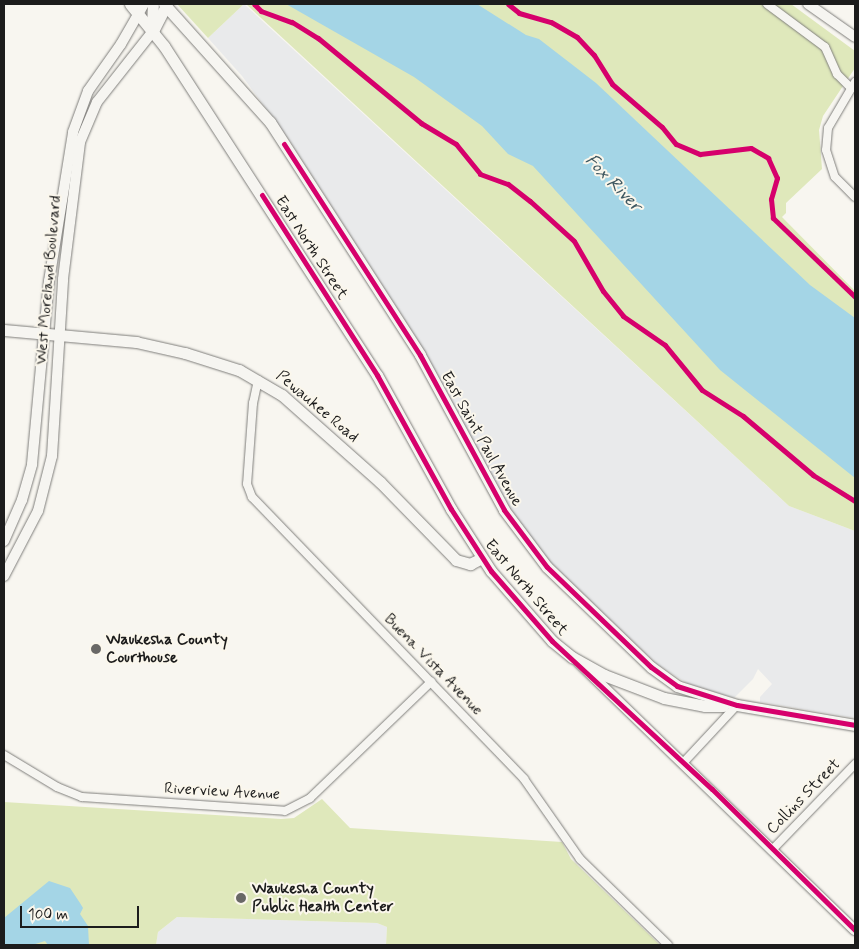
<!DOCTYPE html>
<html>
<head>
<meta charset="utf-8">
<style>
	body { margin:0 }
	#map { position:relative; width:859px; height:949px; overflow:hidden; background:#f8f6f0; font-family:Mynerve,sans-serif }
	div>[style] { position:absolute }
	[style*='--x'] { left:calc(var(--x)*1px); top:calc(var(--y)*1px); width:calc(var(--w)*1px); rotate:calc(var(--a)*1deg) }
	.built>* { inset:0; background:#e9eaeb }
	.green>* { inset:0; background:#dfe8bb }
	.water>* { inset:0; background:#a4d5e6 }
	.roads { filter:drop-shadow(0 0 1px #7f7e7b) drop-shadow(0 0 1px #7f7e7b) }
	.minor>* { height:8px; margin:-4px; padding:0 4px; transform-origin:4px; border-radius:4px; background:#f6f5f1 }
	.tertiary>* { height:10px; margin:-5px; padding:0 5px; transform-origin:5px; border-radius:5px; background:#f6f5f1 }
	.secondary>* { height:11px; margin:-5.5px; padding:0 5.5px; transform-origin:5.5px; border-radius:5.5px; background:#f6f5f1 }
	.cycleway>* { height:5px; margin:-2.5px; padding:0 2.5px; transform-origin:2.5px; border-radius:2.5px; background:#d6006c }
	.dots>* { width:14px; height:14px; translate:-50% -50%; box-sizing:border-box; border:2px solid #fbf7ec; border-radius:50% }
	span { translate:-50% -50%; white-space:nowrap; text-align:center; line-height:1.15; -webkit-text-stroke:4px #fbf7ec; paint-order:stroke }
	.street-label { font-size:16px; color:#1c1c1c }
	.poi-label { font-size:16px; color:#1c1c1c; font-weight:700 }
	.left { translate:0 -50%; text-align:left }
	.water-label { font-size:18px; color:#3f5861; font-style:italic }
	.frame { position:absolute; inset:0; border:5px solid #1c1c1c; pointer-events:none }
	.scale { position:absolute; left:20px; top:906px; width:119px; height:22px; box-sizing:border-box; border:2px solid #1c1c1c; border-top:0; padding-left:6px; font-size:15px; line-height:18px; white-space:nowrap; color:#1c1c1c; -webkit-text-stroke:4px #fbf7ec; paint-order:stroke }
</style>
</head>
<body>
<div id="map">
	<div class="built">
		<div style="clip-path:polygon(244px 4px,789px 506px,855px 531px,855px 718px,760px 702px,760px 697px,772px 684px,758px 669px,753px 679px,734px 698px,688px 684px,657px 664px,545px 557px,508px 505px,414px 334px,290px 141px,242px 76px,208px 38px)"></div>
		<div style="clip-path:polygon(177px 917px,377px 923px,387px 927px,386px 945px,156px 945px,158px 932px)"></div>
	</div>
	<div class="green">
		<div style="clip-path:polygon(177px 4px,244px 4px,208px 38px)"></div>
		<div style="clip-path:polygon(246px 4px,791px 4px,855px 51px,855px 68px,823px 116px,819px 130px,822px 169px,786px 203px,786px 213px,782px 217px,855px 291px,855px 531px,789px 506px)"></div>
		<div style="clip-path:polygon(322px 799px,350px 828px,562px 842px,571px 859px,660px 945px,386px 945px,387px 927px,377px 923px,177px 917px,158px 932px,156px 945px,4px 945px,4px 802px,281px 819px,294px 818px)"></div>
	</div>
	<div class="water">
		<div style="clip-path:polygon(286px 4px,477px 4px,526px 35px,539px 39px,596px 83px,810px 285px,855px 318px,855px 478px,720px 370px,533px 166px,508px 154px,482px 126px,414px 77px)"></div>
		<div style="clip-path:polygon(49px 881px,70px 888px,80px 903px,83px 908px,80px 914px,88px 926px,89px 945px,48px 945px,45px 941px,32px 945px,4px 945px,4px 918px)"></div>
	</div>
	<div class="roads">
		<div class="minor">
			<div style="--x:767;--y:4;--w:72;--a:36.6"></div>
			<div style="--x:825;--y:47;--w:30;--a:66"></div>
			<div style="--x:837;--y:74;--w:20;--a:45"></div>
			<div style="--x:855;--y:82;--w:53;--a:120.4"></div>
			<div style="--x:828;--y:128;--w:22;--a:95"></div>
			<div style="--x:826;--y:150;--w:28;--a:72"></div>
			<div style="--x:835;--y:177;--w:28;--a:45"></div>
			<div style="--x:258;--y:380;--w:24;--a:102"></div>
			<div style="--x:253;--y:403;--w:81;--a:94.2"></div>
			<div style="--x:247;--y:484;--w:14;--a:69"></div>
			<div style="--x:252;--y:497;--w:392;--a:46"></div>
			<div style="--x:524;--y:779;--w:98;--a:55"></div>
			<div style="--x:580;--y:859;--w:123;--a:44.3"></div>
			<div style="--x:4;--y:755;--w:62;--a:31.1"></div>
			<div style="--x:57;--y:787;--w:27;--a:22"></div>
			<div style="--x:82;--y:797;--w:203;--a:3.9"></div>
			<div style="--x:285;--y:811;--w:28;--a:-27"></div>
			<div style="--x:310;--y:798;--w:168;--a:-43.8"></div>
			<div style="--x:683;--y:763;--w:79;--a:-47"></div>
			<div style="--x:772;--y:850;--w:120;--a:-46"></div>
		</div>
		<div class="tertiary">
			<div style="--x:808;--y:4;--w:57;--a:35.1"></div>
			<div style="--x:4;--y:541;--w:45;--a:-66.3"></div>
			<div style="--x:22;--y:500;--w:37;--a:-74"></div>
			<div style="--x:32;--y:464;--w:184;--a:-84.7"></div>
			<div style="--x:49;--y:281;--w:151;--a:-80.8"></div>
			<div style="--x:73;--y:132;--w:44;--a:-69.9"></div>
			<div style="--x:88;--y:91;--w:57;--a:-54.9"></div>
			<div style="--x:121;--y:44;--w:46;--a:-60.1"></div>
			<div style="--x:4;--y:576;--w:73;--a:-62.4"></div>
			<div style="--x:38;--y:511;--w:57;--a:-75.7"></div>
			<div style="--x:52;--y:456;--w:177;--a:-86.4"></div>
			<div style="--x:63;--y:279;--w:138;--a:-82.9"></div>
			<div style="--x:80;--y:142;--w:43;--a:-67"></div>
			<div style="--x:97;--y:102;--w:90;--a:-51.7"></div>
			<div style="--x:579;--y:663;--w:384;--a:44.1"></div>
		</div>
		<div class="secondary">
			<div style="--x:130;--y:4;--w:54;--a:51"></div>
			<div style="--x:164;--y:46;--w:392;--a:57.1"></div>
			<div style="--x:377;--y:375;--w:153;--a:61.1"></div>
			<div style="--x:451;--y:509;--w:74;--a:57.2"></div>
			<div style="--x:491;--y:571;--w:93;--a:48.9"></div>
			<div style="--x:552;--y:641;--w:26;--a:39"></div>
			<div style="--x:572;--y:657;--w:37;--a:29"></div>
			<div style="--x:604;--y:675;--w:64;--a:21"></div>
			<div style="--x:664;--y:698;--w:42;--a:11"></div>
			<div style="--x:705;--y:706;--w:18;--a:0"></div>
			<div style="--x:164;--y:4;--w:159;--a:48.1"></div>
			<div style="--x:270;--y:122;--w:277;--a:57.2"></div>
			<div style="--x:420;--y:355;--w:176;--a:61.5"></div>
			<div style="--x:504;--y:510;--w:71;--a:53"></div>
			<div style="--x:547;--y:567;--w:144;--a:43.9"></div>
			<div style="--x:651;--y:667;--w:32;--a:36"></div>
			<div style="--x:677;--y:686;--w:63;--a:17.6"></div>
			<div style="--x:737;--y:705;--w:120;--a:9.6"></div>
			<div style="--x:152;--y:29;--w:25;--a:-88"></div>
			<div style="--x:153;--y:31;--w:30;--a:-63"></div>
			<div style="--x:4;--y:330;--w:133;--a:5.2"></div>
			<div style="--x:136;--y:342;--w:50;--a:12.7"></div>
			<div style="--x:185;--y:353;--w:57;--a:17.5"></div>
			<div style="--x:239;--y:370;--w:50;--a:30.2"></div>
			<div style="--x:282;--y:395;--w:131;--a:41.6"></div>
			<div style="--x:380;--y:482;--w:109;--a:45.7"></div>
			<div style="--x:456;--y:560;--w:15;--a:16"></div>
			<div style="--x:470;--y:564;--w:13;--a:-27"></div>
		</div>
	</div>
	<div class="cycleway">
		<div style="--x:254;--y:4;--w:10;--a:45"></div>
		<div style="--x:261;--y:11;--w:33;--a:20"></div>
		<div style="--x:292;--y:22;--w:31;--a:32"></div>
		<div style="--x:318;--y:38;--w:134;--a:39.5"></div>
		<div style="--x:421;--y:123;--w:41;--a:31"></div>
		<div style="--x:456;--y:144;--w:38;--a:51"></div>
		<div style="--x:480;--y:174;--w:30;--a:20"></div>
		<div style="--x:508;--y:184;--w:28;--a:38"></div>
		<div style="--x:530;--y:201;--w:59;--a:42.3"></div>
		<div style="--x:574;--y:241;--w:58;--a:59.9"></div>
		<div style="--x:603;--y:291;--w:32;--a:51"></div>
		<div style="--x:623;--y:316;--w:51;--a:34.6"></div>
		<div style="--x:665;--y:345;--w:58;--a:50.6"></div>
		<div style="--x:702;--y:390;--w:49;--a:32.4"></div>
		<div style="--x:743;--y:416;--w:92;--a:40.1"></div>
		<div style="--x:813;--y:475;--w:49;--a:31.8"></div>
		<div style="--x:508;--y:4;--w:14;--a:39"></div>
		<div style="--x:519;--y:13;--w:33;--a:16"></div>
		<div style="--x:551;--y:22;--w:30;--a:30"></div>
		<div style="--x:577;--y:37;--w:25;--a:47"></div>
		<div style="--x:594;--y:55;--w:34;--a:58"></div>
		<div style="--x:612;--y:84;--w:66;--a:40.7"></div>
		<div style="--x:662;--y:127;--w:22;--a:51"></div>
		<div style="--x:676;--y:144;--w:26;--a:23"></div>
		<div style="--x:700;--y:154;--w:51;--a:-6.7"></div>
		<div style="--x:751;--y:148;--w:20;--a:30"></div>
		<div style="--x:768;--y:158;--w:22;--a:66"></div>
		<div style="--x:777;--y:178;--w:22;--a:106"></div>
		<div style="--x:771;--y:199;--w:19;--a:84"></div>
		<div style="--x:773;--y:218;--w:114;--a:43.9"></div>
		<div style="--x:284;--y:144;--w:251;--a:57.2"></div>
		<div style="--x:420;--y:355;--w:176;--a:61.5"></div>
		<div style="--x:504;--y:510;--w:71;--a:53"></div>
		<div style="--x:547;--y:567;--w:144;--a:43.9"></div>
		<div style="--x:651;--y:667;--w:32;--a:36"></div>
		<div style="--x:677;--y:686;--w:63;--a:17.6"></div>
		<div style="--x:737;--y:705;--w:120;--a:9.6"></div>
		<div style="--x:262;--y:195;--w:214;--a:57.4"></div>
		<div style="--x:377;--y:375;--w:153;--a:61.1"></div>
		<div style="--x:451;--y:509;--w:74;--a:57.2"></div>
		<div style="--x:491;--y:571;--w:93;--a:48.9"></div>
		<div style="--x:552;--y:641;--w:218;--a:42.8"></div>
		<div style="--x:712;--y:789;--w:201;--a:44.6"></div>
	</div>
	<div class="dots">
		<div style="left:96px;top:649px;background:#696866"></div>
		<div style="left:241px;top:898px;background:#696866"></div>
	</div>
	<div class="street-label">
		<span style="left:311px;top:248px;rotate:57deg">East North Street</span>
		<span style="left:49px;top:280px;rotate:-85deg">West Moreland Boulevard</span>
		<span style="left:317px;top:407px;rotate:40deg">Pewaukee Road</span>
		<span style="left:481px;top:439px;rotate:61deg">East Saint Paul Avenue</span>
		<span style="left:526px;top:588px;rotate:50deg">East North Street</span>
		<span style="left:433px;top:665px;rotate:46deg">Buena Vista Avenue</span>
		<span style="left:222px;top:792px;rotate:3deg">Riverview Avenue</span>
		<span style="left:804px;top:797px;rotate:-46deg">Collins Street</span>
	</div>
	<div class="poi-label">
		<span class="left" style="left:106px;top:649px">Waukesha County<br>Courthouse</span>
		<span class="left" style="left:252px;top:898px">Waukesha County<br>Public Health Center</span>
	</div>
	<div class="water-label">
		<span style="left:613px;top:183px;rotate:46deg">Fox River</span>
	</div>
	<div class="frame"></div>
	<div class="scale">100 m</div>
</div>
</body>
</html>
